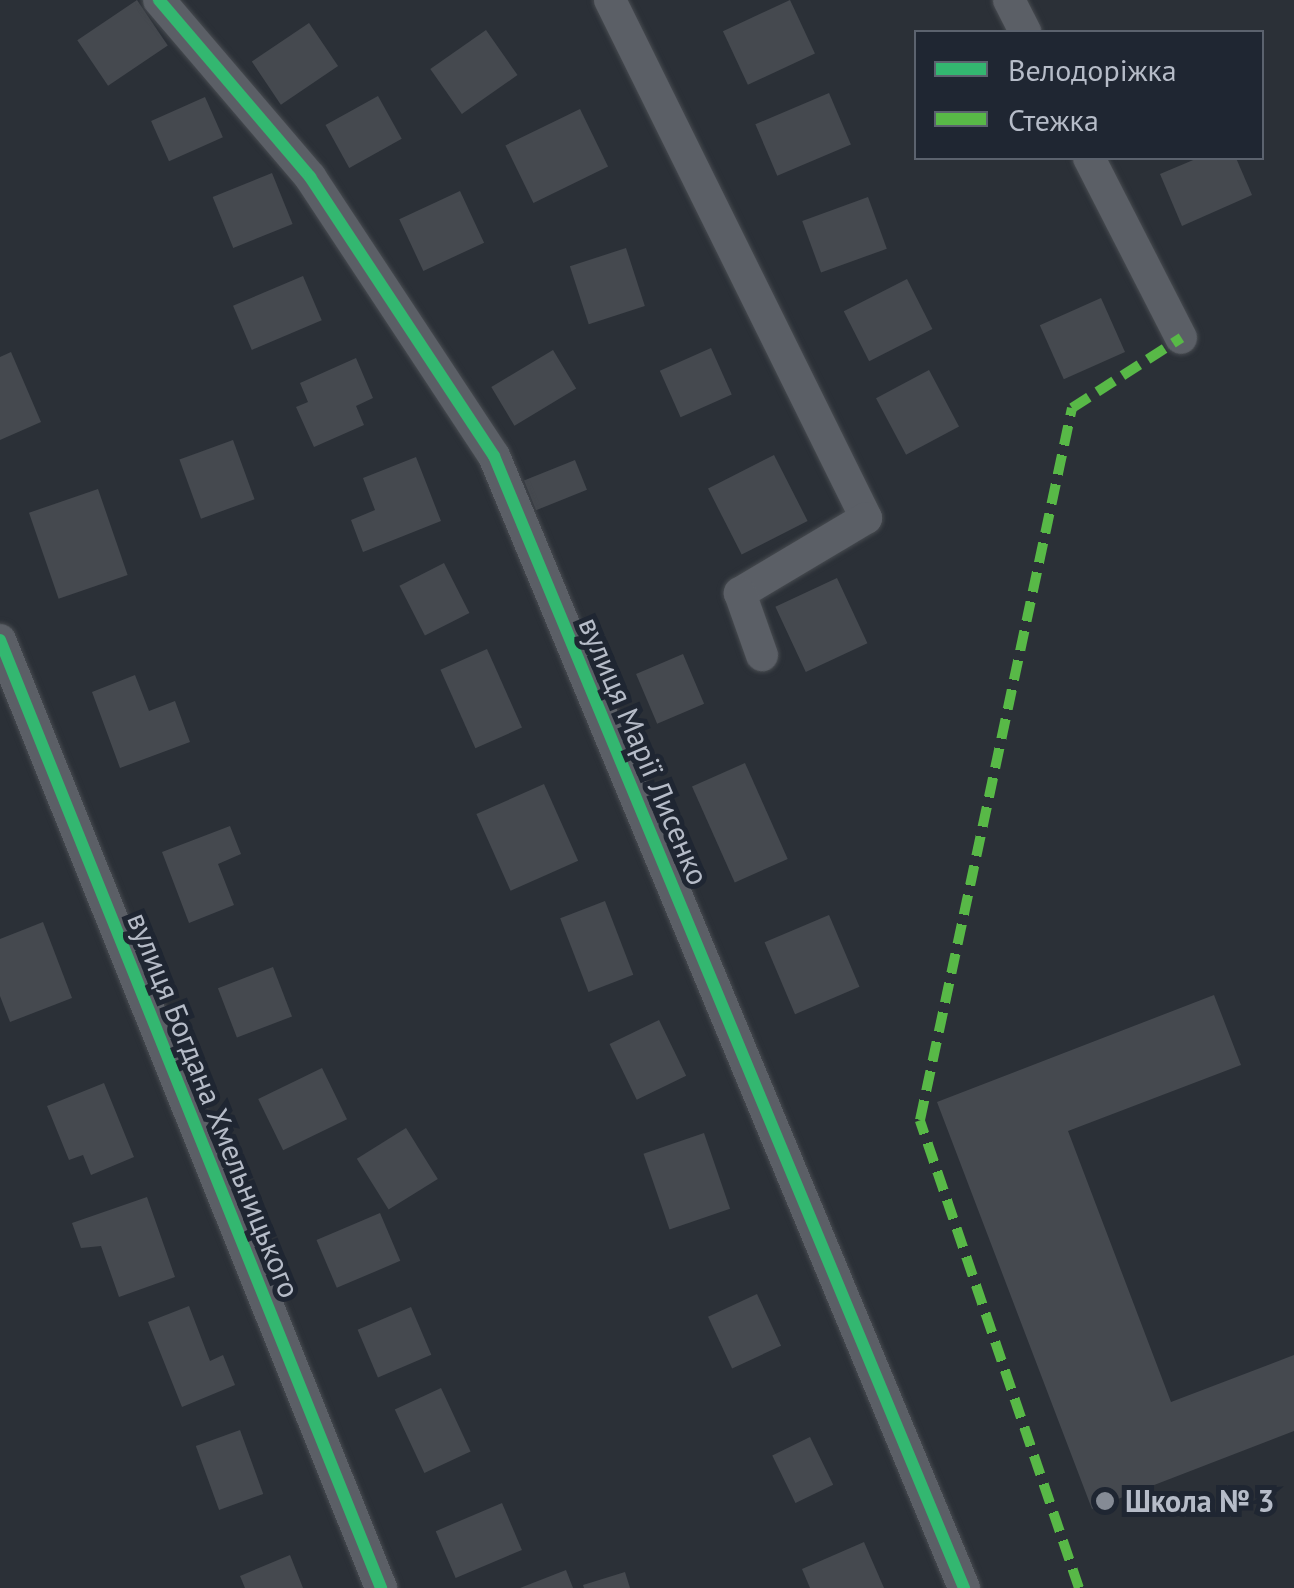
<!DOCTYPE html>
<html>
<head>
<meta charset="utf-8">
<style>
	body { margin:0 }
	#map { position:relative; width:1294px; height:1588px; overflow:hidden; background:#2b3037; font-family:"PT Sans",sans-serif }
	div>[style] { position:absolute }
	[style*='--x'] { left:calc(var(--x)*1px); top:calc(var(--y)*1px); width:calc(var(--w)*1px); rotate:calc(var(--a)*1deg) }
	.building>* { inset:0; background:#45494f; transform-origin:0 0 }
	.roads { filter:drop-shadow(0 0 2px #474b50) drop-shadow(0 0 2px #474b50) }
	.minor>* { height:32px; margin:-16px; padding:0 16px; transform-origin:16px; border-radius:16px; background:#5b5f66 }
	.quiet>* { height:10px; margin-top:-5px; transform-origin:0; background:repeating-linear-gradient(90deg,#58b947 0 20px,transparent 0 30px) }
	.cycleway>* { height:12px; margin:-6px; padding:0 6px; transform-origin:6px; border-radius:6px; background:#33b770 }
	.dots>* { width:28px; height:28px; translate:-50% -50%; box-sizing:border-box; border:5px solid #1f2632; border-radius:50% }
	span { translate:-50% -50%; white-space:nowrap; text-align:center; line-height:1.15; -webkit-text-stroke:10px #1f2632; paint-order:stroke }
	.street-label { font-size:30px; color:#b6bcc8 }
	.poi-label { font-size:30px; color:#b6bcc8; font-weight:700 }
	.left { translate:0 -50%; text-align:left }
	.legend { position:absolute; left:914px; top:30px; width:350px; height:130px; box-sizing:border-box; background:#1f2632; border:2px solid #5b626e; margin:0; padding:12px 18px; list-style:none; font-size:30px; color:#b6bcc8 }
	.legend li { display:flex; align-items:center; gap:20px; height:50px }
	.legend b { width:50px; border:2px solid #5b626e }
</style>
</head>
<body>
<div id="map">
	<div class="building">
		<div style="left:137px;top:0;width:55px;height:72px;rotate:56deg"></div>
		<div style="left:790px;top:0;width:59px;height:74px;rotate:65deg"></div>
		<div style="left:309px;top:23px;width:52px;height:69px;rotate:56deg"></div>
		<div style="left:486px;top:30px;width:55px;height:68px;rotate:55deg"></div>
		<div style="left:829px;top:93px;width:56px;height:80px;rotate:67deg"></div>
		<div style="left:378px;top:96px;width:49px;height:60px;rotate:61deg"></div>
		<div style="left:205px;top:97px;width:44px;height:59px;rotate:66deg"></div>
		<div style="left:580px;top:109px;width:64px;height:83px;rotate:64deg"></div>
		<div style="clip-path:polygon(1198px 158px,1236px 158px,1252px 195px,1182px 226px,1160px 174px)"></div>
		<div style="left:272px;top:173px;width:55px;height:64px;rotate:68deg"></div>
		<div style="left:460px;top:191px;width:57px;height:67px;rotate:65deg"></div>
		<div style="left:868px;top:197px;width:55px;height:70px;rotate:70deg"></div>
		<div style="left:626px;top:248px;width:61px;height:59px;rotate:72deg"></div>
		<div style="left:303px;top:276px;width:48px;height:76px;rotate:67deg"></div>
		<div style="left:907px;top:279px;width:56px;height:71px;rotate:63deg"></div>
		<div style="left:1101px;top:298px;width:59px;height:67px;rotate:66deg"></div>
		<div style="left:711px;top:348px;width:51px;height:56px;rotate:66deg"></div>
		<div style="left:553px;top:350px;width:45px;height:72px;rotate:59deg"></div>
		<div style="clip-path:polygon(11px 352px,41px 422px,0 440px,0 357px)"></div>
		<div style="clip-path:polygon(356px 358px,373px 398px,356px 406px,364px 425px,314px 447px,296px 407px,308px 402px,300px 383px)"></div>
		<div style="left:929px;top:370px;width:64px;height:60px;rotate:62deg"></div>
		<div style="left:233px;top:440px;width:63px;height:57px;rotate:70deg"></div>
		<div style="left:774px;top:455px;width:74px;height:74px;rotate:63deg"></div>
		<div style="clip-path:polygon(416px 457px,441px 521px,363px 552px,351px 520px,375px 510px,363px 478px)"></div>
		<div style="left:575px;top:460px;width:32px;height:55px;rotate:68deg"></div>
		<div style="left:98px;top:489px;width:91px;height:73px;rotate:71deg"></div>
		<div style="left:444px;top:563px;width:56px;height:50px;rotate:63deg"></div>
		<div style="left:837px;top:578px;width:72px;height:68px;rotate:65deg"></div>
		<div style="left:487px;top:649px;width:86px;height:51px;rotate:66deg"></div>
		<div style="left:683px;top:654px;width:54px;height:51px;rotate:67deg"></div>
		<div style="clip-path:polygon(135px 675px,149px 711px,175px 701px,190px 742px,120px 768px,92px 692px)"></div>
		<div style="left:745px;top:763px;width:105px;height:58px;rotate:66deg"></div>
		<div style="left:544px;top:784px;width:84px;height:74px;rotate:66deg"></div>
		<div style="clip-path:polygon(230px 826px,241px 854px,218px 864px,234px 905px,189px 923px,162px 852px)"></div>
		<div style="left:605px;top:901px;width:79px;height:48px;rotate:69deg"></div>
		<div style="left:829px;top:915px;width:78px;height:70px;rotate:67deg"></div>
		<div style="clip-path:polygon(43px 922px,72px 998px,10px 1022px,0 996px,0 939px)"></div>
		<div style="left:273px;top:967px;width:53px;height:59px;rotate:69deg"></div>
		<div style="clip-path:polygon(1214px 995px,1241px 1065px,1068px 1131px,1171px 1402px,1294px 1355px,1294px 1431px,1092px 1509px,937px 1102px)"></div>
		<div style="left:659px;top:1020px;width:62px;height:55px;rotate:64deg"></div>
		<div style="left:322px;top:1068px;width:57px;height:71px;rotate:64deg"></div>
		<div style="clip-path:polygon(104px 1083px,134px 1157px,91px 1175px,83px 1155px,69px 1160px,47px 1106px)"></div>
		<div style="left:406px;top:1128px;width:60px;height:58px;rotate:58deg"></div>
		<div style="left:704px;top:1133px;width:80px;height:64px;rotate:71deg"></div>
		<div style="clip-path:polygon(147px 1197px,175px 1277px,119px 1297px,101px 1246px,81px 1248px,72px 1223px)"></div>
		<div style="left:380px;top:1213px;width:52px;height:69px;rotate:67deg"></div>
		<div style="left:757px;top:1294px;width:57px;height:54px;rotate:65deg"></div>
		<div style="clip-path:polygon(189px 1306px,210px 1361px,223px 1355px,235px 1385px,182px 1407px,148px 1322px)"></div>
		<div style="left:411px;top:1307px;width:52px;height:58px;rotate:67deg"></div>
		<div style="left:441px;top:1388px;width:70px;height:51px;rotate:65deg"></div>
		<div style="left:240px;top:1430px;width:68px;height:47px;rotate:70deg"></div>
		<div style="left:810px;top:1437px;width:53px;height:42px;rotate:64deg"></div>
		<div style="left:502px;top:1503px;width:51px;height:72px;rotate:67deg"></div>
		<div style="clip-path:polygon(864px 1542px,884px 1588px,810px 1588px,802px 1569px)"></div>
		<div style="clip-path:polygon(290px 1555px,303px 1588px,245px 1588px,240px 1576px)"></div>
		<div style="clip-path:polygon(566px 1570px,573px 1588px,520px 1588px)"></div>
		<div style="clip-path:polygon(625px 1572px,630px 1588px,584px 1588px,583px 1585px)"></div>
	</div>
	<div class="roads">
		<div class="minor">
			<div style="--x:159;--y:0;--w:233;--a:49.5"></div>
			<div style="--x:310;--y:177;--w:334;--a:56.6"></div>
			<div style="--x:494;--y:456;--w:1226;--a:67.45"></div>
			<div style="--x:610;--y:0;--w:578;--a:63.7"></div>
			<div style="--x:866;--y:518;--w:147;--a:149.2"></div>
			<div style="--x:740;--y:593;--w:66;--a:70.5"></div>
			<div style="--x:1009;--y:0;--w:36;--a:63"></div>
			<div style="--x:1089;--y:158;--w:202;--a:62.9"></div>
			<div style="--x:0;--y:640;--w:1022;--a:68.1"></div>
		</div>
	</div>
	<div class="quiet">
		<div style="--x:1079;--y:1588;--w:494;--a:-108.8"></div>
		<div style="--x:920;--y:1120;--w:728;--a:-77.95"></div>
		<div style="--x:1072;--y:408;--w:130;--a:-32.7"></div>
	</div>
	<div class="cycleway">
		<div style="--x:159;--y:0;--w:233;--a:49.5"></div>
		<div style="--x:310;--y:177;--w:334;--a:56.6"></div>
		<div style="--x:494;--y:456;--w:1226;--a:67.45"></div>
		<div style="--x:0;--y:640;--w:1022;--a:68.1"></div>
	</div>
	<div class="dots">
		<div style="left:1105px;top:1501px;background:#858b95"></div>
	</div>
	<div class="street-label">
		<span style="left:644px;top:751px;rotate:67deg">вулиця Марії Лисенко</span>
		<span style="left:214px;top:1105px;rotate:68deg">вулиця Богдана Хмельницького</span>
	</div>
	<div class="poi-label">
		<span class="left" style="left:1125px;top:1501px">Школа № 3</span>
	</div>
	<ul class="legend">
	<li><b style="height:12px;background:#33b770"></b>Велодоріжка</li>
	<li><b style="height:12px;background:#58b947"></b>Стежка</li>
	</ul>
</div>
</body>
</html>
